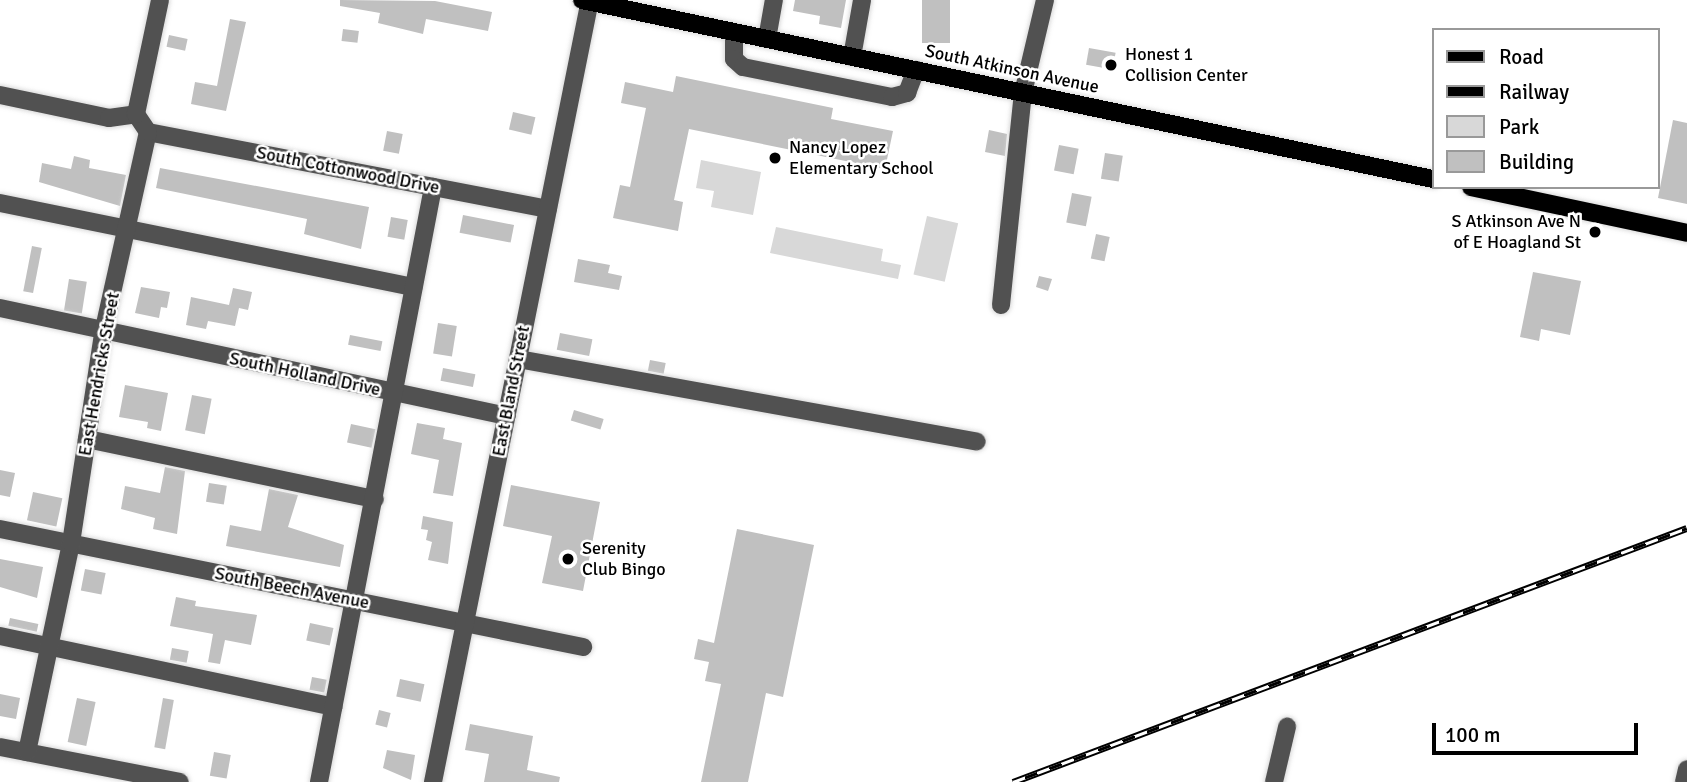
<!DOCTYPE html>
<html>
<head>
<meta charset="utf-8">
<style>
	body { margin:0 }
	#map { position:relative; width:1687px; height:782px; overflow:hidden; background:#fff; font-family:Signika,sans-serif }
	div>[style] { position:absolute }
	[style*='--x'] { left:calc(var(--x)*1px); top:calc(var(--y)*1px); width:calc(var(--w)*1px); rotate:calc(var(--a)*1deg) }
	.green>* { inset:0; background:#d8d8d8; transform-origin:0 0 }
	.building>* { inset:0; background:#c0c0c0; transform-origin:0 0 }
	.roads { filter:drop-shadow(0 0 2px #dbdbdb) drop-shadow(0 0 2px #dbdbdb) }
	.minor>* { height:18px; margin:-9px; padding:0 9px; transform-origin:9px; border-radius:9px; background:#515151 }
	.major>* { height:18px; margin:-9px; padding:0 9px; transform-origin:9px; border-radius:9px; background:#000 }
	.rail>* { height:7px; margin-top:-3.5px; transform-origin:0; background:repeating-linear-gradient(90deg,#fff 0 13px,#000 0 26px); box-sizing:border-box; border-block:2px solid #000 }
	.dots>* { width:19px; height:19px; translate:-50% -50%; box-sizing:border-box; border:4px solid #fff; border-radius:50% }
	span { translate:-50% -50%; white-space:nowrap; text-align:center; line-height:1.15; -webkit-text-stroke:5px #fff; paint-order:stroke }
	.poi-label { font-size:18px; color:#000 }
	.left { translate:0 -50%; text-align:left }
	.right { translate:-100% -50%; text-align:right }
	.street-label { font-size:18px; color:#000 }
	.legend { position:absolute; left:1432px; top:28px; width:228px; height:161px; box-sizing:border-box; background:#fff; border:2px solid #999; margin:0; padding:9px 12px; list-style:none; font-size:21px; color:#000 }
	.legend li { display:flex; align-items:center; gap:14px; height:35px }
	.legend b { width:35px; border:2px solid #999 }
	.scale { position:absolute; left:1432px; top:723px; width:206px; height:32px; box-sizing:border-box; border:4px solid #000; border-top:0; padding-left:9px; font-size:21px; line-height:24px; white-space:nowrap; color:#000; -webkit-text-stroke:5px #fff; paint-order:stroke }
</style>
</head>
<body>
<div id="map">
	<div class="green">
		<div style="clip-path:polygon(701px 160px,761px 172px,753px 215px,711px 207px,714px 191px,696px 188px)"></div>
		<div style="left:927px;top:216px;width:32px;height:60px;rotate:13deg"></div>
		<div style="clip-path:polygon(776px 227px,883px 249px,881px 261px,901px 265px,898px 279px,770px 253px)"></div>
	</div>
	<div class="building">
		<div style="clip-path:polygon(340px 0,435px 1px,492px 12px,488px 31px,426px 19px,423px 34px,378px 23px,380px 13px,340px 6px)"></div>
		<div style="clip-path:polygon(795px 0,846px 0,841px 28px,819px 24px,820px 16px,793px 11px)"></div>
		<div style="left:922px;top:0;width:28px;height:43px"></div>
		<div style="clip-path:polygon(230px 19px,246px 22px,226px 111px,191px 104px,195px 82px,217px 86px)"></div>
		<div style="left:343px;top:29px;width:16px;height:12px;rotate:7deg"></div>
		<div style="left:169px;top:35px;width:19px;height:12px;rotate:12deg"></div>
		<div style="left:1089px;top:48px;width:27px;height:17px;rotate:10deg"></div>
		<div style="clip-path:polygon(676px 76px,833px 108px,831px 119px,893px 131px,885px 169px,689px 129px,674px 200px,683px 202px,678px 231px,613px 218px,620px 185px,630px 187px,646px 108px,621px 103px,625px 82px,673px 92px)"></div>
		<div style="left:513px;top:112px;width:23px;height:18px;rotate:13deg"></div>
		<div style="clip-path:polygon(1673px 120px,1687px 123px,1687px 204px,1658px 198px)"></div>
		<div style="clip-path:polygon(989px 130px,1007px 134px,1005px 156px,985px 152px)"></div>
		<div style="left:387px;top:131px;width:16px;height:20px;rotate:11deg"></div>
		<div style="left:1059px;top:145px;width:20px;height:26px;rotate:11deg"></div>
		<div style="left:1105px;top:153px;width:18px;height:26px;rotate:9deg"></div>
		<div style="clip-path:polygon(74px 156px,90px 160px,89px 168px,126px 175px,120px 206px,39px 182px,42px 163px,71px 169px)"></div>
		<div style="clip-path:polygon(160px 168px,369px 207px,361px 249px,304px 234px,307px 219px,156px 188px)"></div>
		<div style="left:1072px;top:193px;width:20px;height:30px;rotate:11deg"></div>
		<div style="left:463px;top:215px;width:52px;height:18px;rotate:11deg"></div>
		<div style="left:391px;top:217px;width:17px;height:20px;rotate:10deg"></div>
		<div style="left:1096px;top:234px;width:14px;height:25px;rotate:12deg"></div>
		<div style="left:32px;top:246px;width:10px;height:46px;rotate:11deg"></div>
		<div style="clip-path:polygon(578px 259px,610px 265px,608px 273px,622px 276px,619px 290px,574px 282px)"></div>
		<div style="clip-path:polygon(1533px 272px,1581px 281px,1570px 335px,1541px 329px,1539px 341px,1520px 337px)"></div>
		<div style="clip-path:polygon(1039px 276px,1052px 279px,1048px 291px,1036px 287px)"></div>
		<div style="left:69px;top:279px;width:18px;height:32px;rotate:9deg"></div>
		<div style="clip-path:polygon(141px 287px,170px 292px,167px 308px,161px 307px,159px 318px,135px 313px)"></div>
		<div style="clip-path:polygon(233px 288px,252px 292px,248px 310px,239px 308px,235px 326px,208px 321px,206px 329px,186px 325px,191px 297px,229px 305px)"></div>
		<div style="left:438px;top:323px;width:19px;height:31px;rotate:9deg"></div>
		<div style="left:560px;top:333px;width:33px;height:17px;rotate:11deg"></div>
		<div style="left:350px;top:335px;width:33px;height:10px;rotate:11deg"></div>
		<div style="left:650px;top:360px;width:16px;height:11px;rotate:11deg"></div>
		<div style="left:443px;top:368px;width:33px;height:13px;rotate:11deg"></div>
		<div style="clip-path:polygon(125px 385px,168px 393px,161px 431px,147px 428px,148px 422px,119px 417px)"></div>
		<div style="left:192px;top:395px;width:20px;height:36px;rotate:11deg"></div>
		<div style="left:574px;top:410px;width:31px;height:11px;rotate:17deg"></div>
		<div style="clip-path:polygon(417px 423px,445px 428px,443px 439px,462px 443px,453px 496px,433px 493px,439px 460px,411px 454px)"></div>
		<div style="left:351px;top:424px;width:25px;height:19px;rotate:12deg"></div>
		<div style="clip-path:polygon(165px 467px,185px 471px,177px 534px,153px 529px,155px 518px,121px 509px,125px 486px,160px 493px)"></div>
		<div style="clip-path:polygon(0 470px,15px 473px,10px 497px,0 495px)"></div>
		<div style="left:209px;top:483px;width:18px;height:19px;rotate:9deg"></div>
		<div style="clip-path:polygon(511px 485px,600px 502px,583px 591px,542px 583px,552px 536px,503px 526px)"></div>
		<div style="clip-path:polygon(269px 489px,298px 495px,288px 527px,344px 545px,340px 567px,226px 546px,230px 525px,261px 531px)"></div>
		<div style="left:33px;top:492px;width:30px;height:29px;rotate:12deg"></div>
		<div style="clip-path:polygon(423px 516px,453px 522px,448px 564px,428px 560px,432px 542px,426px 540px,428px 530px,421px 529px)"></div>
		<div style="clip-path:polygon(737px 529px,814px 545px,783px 697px,766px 693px,748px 782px,701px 782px,721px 684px,705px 681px,709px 662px,694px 659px,698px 639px,714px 643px)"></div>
		<div style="clip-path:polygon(0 559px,43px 567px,37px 598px,0 587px)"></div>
		<div style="left:85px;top:569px;width:21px;height:22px;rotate:11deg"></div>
		<div style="clip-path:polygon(176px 597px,196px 601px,195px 606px,257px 615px,251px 645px,225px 640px,220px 664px,208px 662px,213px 634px,170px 626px)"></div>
		<div style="left:10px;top:618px;width:29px;height:8px;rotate:12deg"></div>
		<div style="left:310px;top:623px;width:24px;height:18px;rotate:12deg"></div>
		<div style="left:172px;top:648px;width:17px;height:12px;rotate:10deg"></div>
		<div style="left:312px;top:677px;width:15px;height:13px;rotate:11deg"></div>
		<div style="left:400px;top:679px;width:25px;height:18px;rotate:12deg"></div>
		<div style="clip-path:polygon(0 694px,20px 698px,16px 719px,0 716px)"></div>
		<div style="left:77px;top:698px;width:19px;height:45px;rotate:12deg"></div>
		<div style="left:163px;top:698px;width:11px;height:50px;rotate:10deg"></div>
		<div style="left:379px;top:710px;width:12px;height:15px;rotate:14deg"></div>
		<div style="clip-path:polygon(470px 724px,533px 736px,527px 770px,560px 777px,559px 782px,484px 782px,489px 754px,465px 750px)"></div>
		<div style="clip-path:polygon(387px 750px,415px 755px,411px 780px,383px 768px)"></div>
		<div style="left:214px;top:752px;width:17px;height:24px;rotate:10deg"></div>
	</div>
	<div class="roads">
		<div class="minor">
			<div style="--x:734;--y:32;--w:27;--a:90"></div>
			<div style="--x:734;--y:59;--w:12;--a:42"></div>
			<div style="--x:743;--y:67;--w:152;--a:11.4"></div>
			<div style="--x:892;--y:97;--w:16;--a:-15"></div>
			<div style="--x:907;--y:93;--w:25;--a:-69"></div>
			<div style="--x:767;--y:39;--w:40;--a:-80"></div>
			<div style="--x:852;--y:57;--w:58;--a:-80"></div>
			<div style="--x:0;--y:95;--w:111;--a:11.9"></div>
			<div style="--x:109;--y:118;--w:27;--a:-8"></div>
			<div style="--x:148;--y:132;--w:407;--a:10.9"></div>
			<div style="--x:0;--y:203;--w:422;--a:11.5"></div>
			<div style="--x:1001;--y:305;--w:213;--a:-84.1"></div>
			<div style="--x:1023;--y:93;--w:96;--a:-76.7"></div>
			<div style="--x:0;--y:308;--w:518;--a:12.03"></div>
			<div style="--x:518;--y:359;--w:466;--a:10.2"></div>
			<div style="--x:87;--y:439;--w:294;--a:11.8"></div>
			<div style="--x:0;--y:529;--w:595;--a:11.44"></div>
			<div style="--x:0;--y:636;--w:341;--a:12"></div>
			<div style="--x:0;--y:747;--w:183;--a:11"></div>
			<div style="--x:27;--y:752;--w:214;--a:-78.1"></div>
			<div style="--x:71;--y:543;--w:212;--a:-81.3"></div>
			<div style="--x:103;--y:333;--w:206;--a:-77.4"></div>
			<div style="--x:148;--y:132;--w:22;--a:-124"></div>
			<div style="--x:136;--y:114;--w:116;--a:-78.1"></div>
			<div style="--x:319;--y:782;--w:606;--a:-79.15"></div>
			<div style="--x:433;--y:782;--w:798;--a:-78.65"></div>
			<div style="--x:1274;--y:782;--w:57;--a:-76.7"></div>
			<div style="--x:1684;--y:782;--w:13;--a:-77"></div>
		</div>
		<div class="major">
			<div style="--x:582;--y:0;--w:870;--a:11.88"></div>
			<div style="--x:1471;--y:187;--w:221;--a:12"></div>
		</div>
	</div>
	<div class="rail">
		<div style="--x:1013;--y:782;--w:720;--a:-20.65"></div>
	</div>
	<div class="dots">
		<div style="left:1111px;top:65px;background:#000"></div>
		<div style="left:775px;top:158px;background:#000"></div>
		<div style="left:1595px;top:232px;background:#000"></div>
		<div style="left:568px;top:559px;background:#000"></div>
	</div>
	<div class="poi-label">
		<span class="left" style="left:1125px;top:65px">Honest 1<br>Collision Center</span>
		<span class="left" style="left:789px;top:158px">Nancy Lopez<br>Elementary School</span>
		<span class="right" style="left:1581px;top:232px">S Atkinson Ave N<br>of E Hoagland St</span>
		<span class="left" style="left:582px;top:559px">Serenity<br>Club Bingo</span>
	</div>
	<div class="street-label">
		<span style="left:1012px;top:69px;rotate:12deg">South Atkinson Avenue</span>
		<span style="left:348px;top:170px;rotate:11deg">South Cottonwood Drive</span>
		<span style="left:99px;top:374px;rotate:-80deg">East Hendricks Street</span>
		<span style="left:305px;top:374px;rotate:12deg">South Holland Drive</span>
		<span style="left:511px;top:391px;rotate:-79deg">East Bland Street</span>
		<span style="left:292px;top:588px;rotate:11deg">South Beech Avenue</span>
	</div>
	<ul class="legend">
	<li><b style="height:9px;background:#000"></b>Road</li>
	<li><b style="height:9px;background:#000"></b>Railway</li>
	<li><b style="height:19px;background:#d8d8d8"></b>Park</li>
	<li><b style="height:19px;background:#c0c0c0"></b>Building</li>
	</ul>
	<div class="scale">100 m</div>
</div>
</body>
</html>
